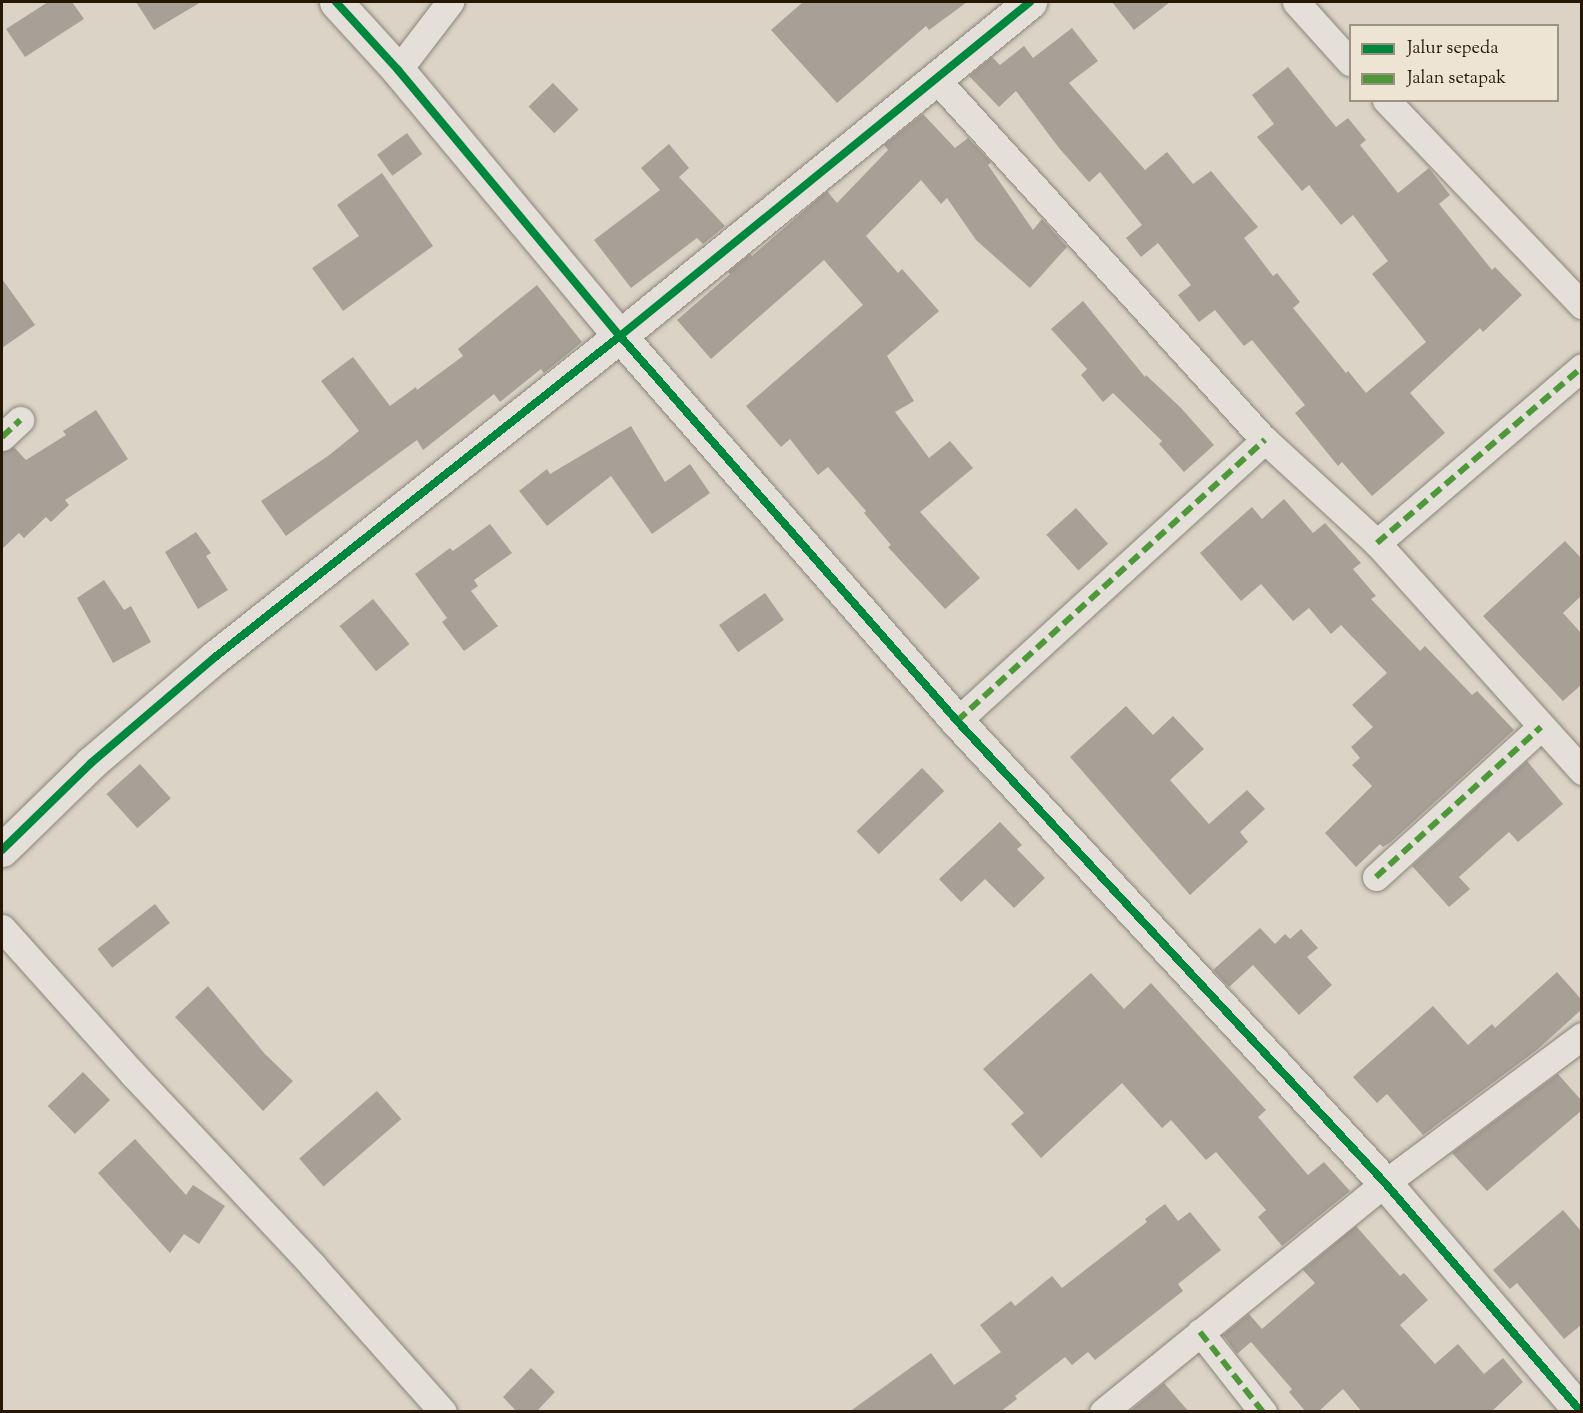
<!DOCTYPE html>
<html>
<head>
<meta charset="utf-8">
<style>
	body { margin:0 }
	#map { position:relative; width:1583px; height:1413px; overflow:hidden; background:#dbd3c6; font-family:"Sorts Mill Goudy",serif }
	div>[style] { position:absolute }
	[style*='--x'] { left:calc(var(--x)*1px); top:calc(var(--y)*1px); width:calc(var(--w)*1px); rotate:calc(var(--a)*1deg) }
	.building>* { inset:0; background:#a7a097; transform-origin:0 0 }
	.roads { filter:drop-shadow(0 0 2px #8b857b) drop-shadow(0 0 2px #8b857b) }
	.minor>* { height:27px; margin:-13.5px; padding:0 13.5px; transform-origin:13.5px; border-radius:13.5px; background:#e4e0d9 }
	.tertiary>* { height:33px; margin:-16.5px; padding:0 16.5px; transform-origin:16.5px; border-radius:16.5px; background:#e4e0d9 }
	.quiet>* { height:6px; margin-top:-3px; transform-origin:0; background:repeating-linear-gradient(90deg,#4e983a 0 12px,transparent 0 18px) }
	.cycleway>* { height:8px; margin:-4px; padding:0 4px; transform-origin:4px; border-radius:4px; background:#00873e }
	span { translate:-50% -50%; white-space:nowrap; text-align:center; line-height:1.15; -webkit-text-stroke:5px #ede4d4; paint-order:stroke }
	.frame { position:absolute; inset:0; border:3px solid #261604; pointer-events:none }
	.legend { position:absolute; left:1349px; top:24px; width:210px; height:78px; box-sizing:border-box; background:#ede4d4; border:2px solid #9d9281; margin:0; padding:8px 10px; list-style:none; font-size:18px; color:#261604 }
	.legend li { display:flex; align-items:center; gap:12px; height:30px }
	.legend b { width:30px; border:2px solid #9d9281 }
</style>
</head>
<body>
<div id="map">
	<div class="building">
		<div style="clip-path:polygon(48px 2px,72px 2px,84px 19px,25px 57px,6px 29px)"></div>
		<div style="clip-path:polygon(136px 2px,201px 2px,154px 30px)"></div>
		<div style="clip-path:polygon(803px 2px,967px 2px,929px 30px,926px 26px,837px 103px,771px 30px)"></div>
		<div style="clip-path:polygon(1112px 2px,1170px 2px,1134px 30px)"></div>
		<div style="clip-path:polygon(1072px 28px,1098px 61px,1069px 83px,1145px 170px,1167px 152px,1193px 184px,1211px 171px,1258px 227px,1244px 238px,1273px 276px,1277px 273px,1300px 302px,1293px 308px,1346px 373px,1348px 371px,1366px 393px,1426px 342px,1372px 274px,1388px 261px,1353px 215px,1341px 225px,1309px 185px,1302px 191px,1257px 137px,1274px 124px,1252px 95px,1288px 67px,1336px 127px,1348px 118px,1366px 140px,1360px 145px,1398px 193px,1429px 168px,1450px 195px,1439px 204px,1492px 270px,1495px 267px,1522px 295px,1483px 332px,1480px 328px,1410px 393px,1445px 433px,1372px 496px,1342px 462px,1338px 466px,1295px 413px,1305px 405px,1252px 340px,1244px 346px,1215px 310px,1199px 322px,1178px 295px,1191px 285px,1158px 243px,1141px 257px,1126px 238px,1142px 225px,1100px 172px,1089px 182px,1059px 148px,1016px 91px,999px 107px,969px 76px,992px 57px,1000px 65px,1024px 46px,1033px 58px)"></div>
		<div style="left:553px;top:83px;width:37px;height:34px;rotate:46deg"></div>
		<div style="clip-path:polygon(923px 114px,955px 148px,968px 138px,991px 162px,988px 165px,1033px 230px,1042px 219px,1067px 247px,1030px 288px,976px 240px,947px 198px,941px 204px,921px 180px,866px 236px,898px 273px,902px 269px,939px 311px,887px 356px,914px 401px,895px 412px,929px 458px,950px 441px,973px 468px,920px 512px,980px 578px,945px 609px,888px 547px,891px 545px,864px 513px,866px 511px,828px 467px,818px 475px,790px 439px,781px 447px,746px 406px,863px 305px,824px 260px,711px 359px,677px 320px,730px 274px,728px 272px,750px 254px,752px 256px,827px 191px,837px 203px,888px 150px,884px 145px)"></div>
		<div style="left:407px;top:133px;width:26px;height:37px;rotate:54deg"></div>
		<div style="clip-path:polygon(669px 144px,689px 168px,679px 177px,725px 226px,703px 244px,697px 238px,631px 288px,594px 240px,660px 190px,641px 168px)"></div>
		<div style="clip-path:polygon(382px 173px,433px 246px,343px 311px,312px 268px,359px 236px,337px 205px)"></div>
		<div style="clip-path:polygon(2px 279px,35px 325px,2px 348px)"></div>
		<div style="clip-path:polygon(537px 285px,582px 342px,544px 373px,541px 369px,500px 402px,494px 394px,423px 450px,417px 440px,286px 536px,261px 501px,328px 456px,359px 431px,321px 381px,353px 357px,390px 406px,416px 387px,417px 390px,463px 356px,458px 349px)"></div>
		<div style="clip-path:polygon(1083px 301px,1145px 377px,1146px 375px,1181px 408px,1214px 445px,1184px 472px,1159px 444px,1162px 441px,1113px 393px,1103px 402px,1081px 375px,1087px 369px,1051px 329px)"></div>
		<div style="clip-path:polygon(96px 410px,128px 459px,65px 500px,69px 505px,51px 522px,46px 517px,24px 538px,19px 533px,2px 549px,2px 452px,14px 447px,26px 460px,66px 435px,63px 431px)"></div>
		<div style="clip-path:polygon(631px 426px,665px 482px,690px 464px,710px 493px,652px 534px,611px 476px,547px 526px,519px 491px,547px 469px,550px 474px)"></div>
		<div style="clip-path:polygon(1284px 499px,1313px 533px,1325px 523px,1361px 563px,1353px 569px,1376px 596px,1371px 599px,1420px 651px,1425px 646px,1472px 695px,1477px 691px,1514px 730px,1391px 842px,1383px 847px,1380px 844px,1356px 867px,1325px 833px,1372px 786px,1352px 765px,1360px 758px,1351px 747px,1373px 727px,1352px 705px,1387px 673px,1341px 625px,1331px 634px,1309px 608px,1293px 621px,1261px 584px,1241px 601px,1200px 553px,1252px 507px,1262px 519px)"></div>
		<div style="left:1076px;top:508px;width:48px;height:40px;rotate:48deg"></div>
		<div style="clip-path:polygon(490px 524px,512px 553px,474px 580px,478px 586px,471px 591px,498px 626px,464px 651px,442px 622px,447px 618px,415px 574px,450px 548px,453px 551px)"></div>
		<div style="clip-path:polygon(196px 532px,211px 553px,206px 556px,228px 590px,198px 609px,165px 552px)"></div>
		<div style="clip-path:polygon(1565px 541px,1581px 558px,1581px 596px,1563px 613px,1581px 633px,1581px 685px,1563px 701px,1483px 616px)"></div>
		<div style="clip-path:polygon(104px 580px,124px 610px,131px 606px,151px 642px,113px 663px,77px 598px)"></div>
		<div style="left:765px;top:593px;width:33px;height:56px;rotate:55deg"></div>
		<div style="left:373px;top:599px;width:58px;height:43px;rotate:51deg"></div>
		<div style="clip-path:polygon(1126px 706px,1153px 735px,1173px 716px,1204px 749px,1170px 780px,1209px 824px,1247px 790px,1265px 809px,1240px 832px,1248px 842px,1190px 895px,1070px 757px)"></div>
		<div style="clip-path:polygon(1527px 761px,1563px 804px,1518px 842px,1509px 832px,1459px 877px,1470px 889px,1449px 907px,1412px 866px)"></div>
		<div style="left:140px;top:764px;width:46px;height:45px;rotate:48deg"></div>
		<div style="left:922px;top:768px;width:32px;height:91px;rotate:46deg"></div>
		<div style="clip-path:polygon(1000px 822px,1022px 845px,1017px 849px,1045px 878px,1014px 908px,985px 879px,961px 902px,939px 879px)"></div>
		<div style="left:155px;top:904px;width:24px;height:73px;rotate:52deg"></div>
		<div style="clip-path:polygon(1260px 928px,1275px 944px,1285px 934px,1290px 939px,1301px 929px,1318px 948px,1307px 957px,1332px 985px,1299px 1015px,1253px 965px,1229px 987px,1213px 970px)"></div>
		<div style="clip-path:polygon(1557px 972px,1581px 999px,1581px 1010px,1538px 1049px,1423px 1135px,1387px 1094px,1377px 1103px,1353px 1077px,1433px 1006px,1468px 1045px,1492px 1024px,1495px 1028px)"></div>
		<div style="clip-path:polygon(1091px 973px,1124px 1009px,1151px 983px,1266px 1110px,1258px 1117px,1308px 1175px,1324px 1162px,1350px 1191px,1282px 1246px,1258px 1217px,1266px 1210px,1216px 1152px,1206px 1160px,1171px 1120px,1162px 1128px,1122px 1083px,1041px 1158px,1011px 1124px,1024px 1113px,983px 1069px)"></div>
		<div style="clip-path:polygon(208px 986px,265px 1054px,293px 1081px,263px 1111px,175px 1017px)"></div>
		<div style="left:83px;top:1072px;width:39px;height:49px;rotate:46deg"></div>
		<div style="clip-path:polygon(1558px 1074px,1581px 1100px,1581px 1111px,1487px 1191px,1452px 1153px)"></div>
		<div style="left:377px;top:1091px;width:37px;height:103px;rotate:49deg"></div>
		<div style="clip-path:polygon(135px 1139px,186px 1195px,193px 1185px,225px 1206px,199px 1244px,184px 1234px,170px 1253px,98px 1173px)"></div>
		<div style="clip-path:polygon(1165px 1204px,1178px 1221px,1190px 1212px,1221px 1250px,1178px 1284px,1183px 1291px,1095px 1360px,1088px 1352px,1072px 1365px,1065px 1357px,1015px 1396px,1017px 1399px,1000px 1412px,849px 1412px,931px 1353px,954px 1385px,1001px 1352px,980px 1325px,1011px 1301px,1015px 1306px,1052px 1276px,1062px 1288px,1147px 1222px,1145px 1219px)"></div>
		<div style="clip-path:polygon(1563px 1210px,1581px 1231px,1581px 1325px,1564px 1339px,1517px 1283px,1510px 1289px,1493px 1270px)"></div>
		<div style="clip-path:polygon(1356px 1226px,1400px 1276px,1404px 1273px,1428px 1300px,1400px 1325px,1435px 1364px,1458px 1344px,1484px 1374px,1503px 1358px,1523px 1382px,1491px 1412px,1362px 1412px,1343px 1389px,1318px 1412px,1306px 1412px,1289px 1392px,1292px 1389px,1251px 1342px,1237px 1354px,1223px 1335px,1249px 1314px,1262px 1329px,1315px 1283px,1303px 1270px)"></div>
		<div style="clip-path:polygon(531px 1368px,555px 1392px,536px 1412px,517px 1412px,503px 1397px)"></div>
		<div style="clip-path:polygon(1164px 1383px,1189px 1412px,1129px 1412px)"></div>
	</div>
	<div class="roads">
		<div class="minor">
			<div style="--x:1296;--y:2;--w:81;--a:48"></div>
			<div style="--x:398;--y:70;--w:86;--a:-52.6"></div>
			<div style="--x:936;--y:79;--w:488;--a:47.7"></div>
			<div style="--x:1265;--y:440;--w:152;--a:42.6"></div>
			<div style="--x:1377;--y:543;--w:307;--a:48"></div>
			<div style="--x:1386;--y:100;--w:284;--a:46.3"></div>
			<div style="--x:2;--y:437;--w:25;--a:-43"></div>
			<div style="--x:1377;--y:543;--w:270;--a:-40.6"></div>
			<div style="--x:957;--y:721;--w:417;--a:-42.4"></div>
			<div style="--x:1376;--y:877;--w:223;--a:-42.3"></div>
			<div style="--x:2;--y:928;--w:196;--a:48.1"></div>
			<div style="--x:133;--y:1074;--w:263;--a:46.8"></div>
			<div style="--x:313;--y:1266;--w:195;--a:48.3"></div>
			<div style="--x:1200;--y:1332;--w:102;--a:51.8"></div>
			<div style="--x:1103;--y:1412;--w:363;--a:-39.1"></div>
			<div style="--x:1385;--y:1183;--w:246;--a:-36.7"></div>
		</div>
		<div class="tertiary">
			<div style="--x:336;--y:2;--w:92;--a:47.6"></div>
			<div style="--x:398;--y:70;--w:346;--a:50.2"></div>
			<div style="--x:620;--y:336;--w:512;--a:48.8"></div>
			<div style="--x:957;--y:721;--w:630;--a:47.19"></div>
			<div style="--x:1385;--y:1183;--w:301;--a:49.4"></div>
			<div style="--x:2;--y:850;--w:124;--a:-44.3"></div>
			<div style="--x:91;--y:763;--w:162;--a:-40.5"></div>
			<div style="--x:214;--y:658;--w:518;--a:-38.42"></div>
			<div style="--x:620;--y:336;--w:529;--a:-39.17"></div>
		</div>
	</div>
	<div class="quiet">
		<div style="--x:2;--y:437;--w:25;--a:-43"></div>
		<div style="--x:1377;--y:543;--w:270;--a:-40.6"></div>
		<div style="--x:957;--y:721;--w:417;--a:-42.4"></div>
		<div style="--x:1376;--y:877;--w:223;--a:-42.3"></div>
		<div style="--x:1200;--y:1332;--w:102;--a:51.8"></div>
	</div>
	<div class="cycleway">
		<div style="--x:336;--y:2;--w:92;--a:47.6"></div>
		<div style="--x:398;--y:70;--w:346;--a:50.2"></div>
		<div style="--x:620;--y:336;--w:512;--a:48.8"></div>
		<div style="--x:957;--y:721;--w:630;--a:47.19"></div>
		<div style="--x:1385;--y:1183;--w:301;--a:49.4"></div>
		<div style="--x:2;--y:850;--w:124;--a:-44.3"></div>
		<div style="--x:91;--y:763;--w:162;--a:-40.5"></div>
		<div style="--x:214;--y:658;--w:518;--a:-38.42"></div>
		<div style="--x:620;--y:336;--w:529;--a:-39.17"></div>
	</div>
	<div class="frame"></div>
	<ul class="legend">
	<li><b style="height:8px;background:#00873e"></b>Jalur sepeda</li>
	<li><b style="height:8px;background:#4e983a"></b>Jalan setapak</li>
	</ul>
</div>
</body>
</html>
